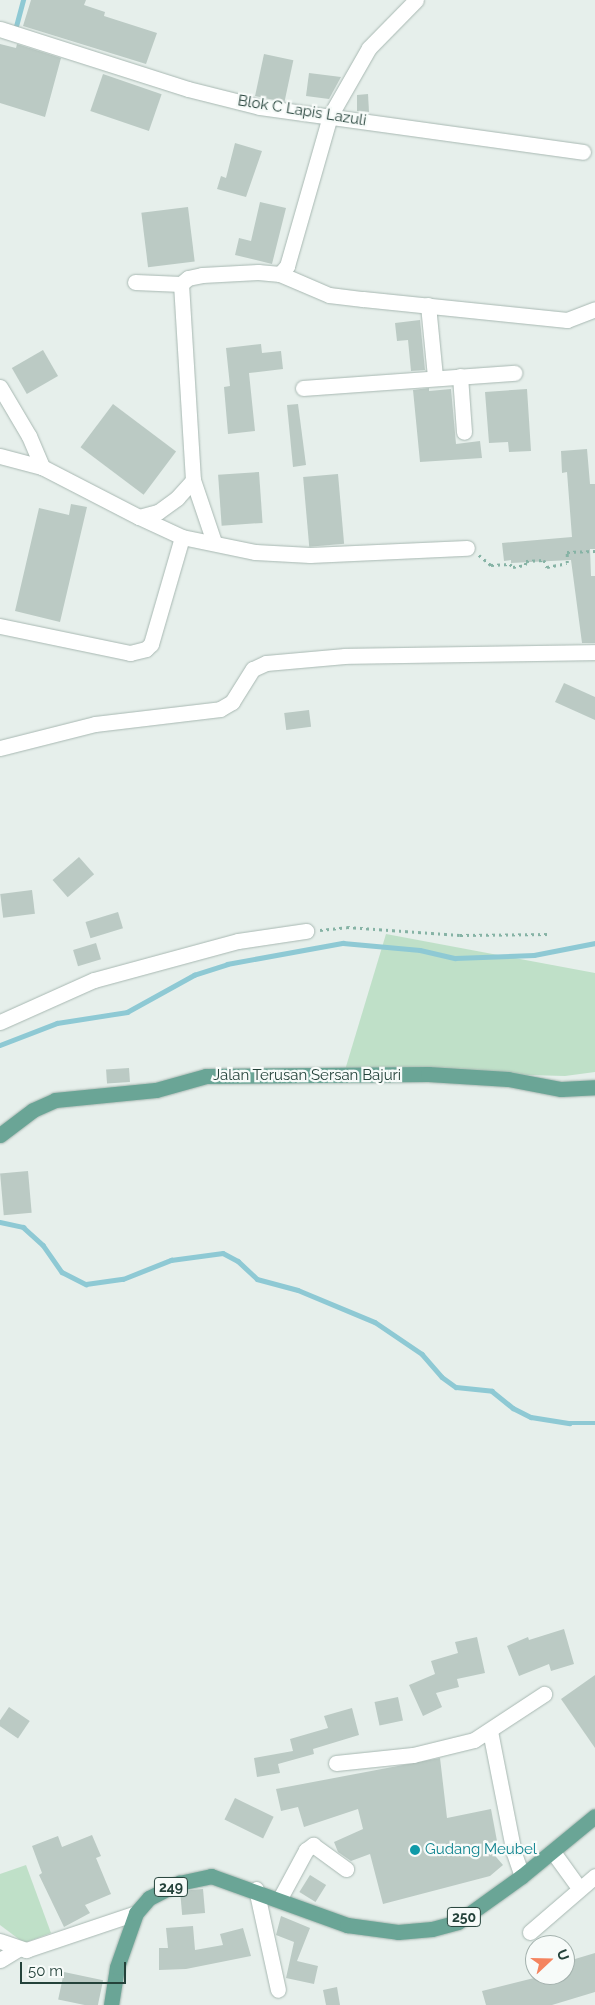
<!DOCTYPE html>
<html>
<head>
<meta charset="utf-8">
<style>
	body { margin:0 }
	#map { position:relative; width:595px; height:2005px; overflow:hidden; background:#e6efeb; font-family:Raleway,sans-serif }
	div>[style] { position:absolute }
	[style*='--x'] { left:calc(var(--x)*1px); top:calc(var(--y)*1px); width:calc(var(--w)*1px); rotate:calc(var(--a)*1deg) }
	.green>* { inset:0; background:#bfe0c8 }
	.stream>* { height:4.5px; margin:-2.25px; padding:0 2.25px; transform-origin:2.25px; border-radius:2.25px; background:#8ec9d4 }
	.building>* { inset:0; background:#bbcac4; transform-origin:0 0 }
	.path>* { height:2.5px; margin-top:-1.25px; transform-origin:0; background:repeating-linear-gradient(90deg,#86b3a5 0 2.5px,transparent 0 6.5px) }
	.roads { filter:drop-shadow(0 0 1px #a8b8b2) drop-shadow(0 0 1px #a8b8b2) }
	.minor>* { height:15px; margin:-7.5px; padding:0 7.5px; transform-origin:7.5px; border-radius:7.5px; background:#fff }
	.major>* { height:15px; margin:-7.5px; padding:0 7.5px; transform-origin:7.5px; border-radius:7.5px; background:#6aa596 }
	.dots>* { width:14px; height:14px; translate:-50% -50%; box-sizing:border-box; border:2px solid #f7fbf9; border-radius:50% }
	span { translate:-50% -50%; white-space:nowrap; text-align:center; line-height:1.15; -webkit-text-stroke:4.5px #f7fbf9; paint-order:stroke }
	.shield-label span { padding:1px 4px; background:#f7fbf9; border:1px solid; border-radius:4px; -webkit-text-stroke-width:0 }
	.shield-label { font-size:14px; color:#24423a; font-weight:700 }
	.street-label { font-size:15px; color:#24423a }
	.culture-label { font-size:15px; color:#0d838f }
	.left { translate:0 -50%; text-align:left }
	.north { position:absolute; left:525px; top:1935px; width:50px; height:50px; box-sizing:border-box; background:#f7fbf9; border:1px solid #a3b1ad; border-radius:50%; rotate:69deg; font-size:14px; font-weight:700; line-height:20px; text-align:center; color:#24423a }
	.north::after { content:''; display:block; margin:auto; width:18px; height:22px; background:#f4845f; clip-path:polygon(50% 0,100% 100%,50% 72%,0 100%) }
	.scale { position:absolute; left:20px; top:1962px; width:106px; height:22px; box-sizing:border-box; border:2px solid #24423a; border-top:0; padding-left:6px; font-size:15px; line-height:18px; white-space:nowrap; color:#24423a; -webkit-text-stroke:4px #f7fbf9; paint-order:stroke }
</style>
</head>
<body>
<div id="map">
	<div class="green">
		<div style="clip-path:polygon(386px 934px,595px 973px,595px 1072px,565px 1076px,345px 1070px)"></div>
		<div style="clip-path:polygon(26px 1865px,51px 1933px,24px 1943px,0 1925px,0 1874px)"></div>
	</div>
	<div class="stream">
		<div style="--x:15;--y:30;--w:31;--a:-75"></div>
		<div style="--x:0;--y:1045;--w:61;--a:-21.1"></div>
		<div style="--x:57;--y:1023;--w:71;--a:-8.9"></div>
		<div style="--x:127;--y:1012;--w:77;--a:-28.9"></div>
		<div style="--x:194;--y:975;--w:35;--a:-18"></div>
		<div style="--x:227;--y:964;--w:118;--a:-10.3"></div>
		<div style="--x:343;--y:943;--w:77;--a:5.2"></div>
		<div style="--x:420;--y:950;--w:36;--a:13"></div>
		<div style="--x:455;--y:958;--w:79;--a:-2.2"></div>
		<div style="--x:534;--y:955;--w:62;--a:-11.1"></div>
		<div style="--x:0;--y:1222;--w:24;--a:12"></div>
		<div style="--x:23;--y:1227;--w:27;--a:42"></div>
		<div style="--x:43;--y:1245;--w:33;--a:55"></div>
		<div style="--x:62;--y:1272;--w:27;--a:27"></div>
		<div style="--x:86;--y:1284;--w:37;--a:-8"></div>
		<div style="--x:123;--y:1279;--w:52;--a:-21.6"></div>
		<div style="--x:171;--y:1260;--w:52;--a:-7.7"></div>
		<div style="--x:223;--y:1253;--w:17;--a:28"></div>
		<div style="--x:238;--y:1261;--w:26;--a:43"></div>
		<div style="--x:257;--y:1279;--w:42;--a:15"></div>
		<div style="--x:298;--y:1290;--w:83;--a:22.6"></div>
		<div style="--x:375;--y:1322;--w:57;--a:34.2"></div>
		<div style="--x:422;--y:1354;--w:30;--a:49"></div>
		<div style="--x:442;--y:1377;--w:17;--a:36"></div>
		<div style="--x:456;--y:1387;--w:36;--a:6"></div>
		<div style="--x:492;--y:1391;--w:27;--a:39"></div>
		<div style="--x:513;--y:1408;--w:20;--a:27"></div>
		<div style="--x:531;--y:1417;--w:39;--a:9"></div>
		<div style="--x:570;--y:1423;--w:25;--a:0"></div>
	</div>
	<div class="building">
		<div style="clip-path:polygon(31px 0,86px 0,84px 5px,105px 12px,104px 16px,157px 33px,146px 64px,23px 26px)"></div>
		<div style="clip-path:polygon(0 44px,16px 48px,17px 44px,61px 58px,45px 117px,0 103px)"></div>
		<div style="left:264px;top:54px;width:30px;height:43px;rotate:12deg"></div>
		<div style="clip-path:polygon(309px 73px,341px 77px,329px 99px,306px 96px)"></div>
		<div style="left:103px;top:74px;width:62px;height:39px;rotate:19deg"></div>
		<div style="clip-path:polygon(368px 94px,369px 112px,357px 111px,357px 95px)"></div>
		<div style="clip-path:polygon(235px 143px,262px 151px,246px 197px,217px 189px,221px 176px,226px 178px)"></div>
		<div style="clip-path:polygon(260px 202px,286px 208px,272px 264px,235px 255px,239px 238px,251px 241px)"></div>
		<div style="left:188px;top:207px;width:55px;height:47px;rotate:83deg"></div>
		<div style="clip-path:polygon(420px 320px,425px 370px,411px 371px,408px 340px,397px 341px,395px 323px)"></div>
		<div style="clip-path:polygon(261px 344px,262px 353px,281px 351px,283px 369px,249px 373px,255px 431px,228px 434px,224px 387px,230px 386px,226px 348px)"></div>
		<div style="left:43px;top:350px;width:30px;height:36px;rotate:60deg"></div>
		<div style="clip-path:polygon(429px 388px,429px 391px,451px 389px,456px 444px,480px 441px,482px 458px,420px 462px,413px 390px)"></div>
		<div style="clip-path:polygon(527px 389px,531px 451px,509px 452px,508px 442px,489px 443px,485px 392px)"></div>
		<div style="left:113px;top:404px;width:79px;height:54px;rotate:37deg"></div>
		<div style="clip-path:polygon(298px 404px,306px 465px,293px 467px,287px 405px)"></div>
		<div style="clip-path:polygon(587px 449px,590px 484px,595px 484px,595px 549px,590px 549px,591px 576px,595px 576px,595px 643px,582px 643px,571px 560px,511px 563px,511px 560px,504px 561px,502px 543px,572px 537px,567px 472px,562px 473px,561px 451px)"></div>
		<div style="left:259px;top:472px;width:51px;height:41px;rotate:86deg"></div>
		<div style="left:338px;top:474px;width:70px;height:35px;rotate:85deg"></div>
		<div style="clip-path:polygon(71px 504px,87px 507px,60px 622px,15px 611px,39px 508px,69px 515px)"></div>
		<div style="clip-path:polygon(564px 683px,595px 697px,595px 720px,555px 702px)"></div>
		<div style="left:309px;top:710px;width:17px;height:25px;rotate:83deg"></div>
		<div style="left:79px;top:857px;width:23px;height:35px;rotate:49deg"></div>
		<div style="left:32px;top:890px;width:24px;height:32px;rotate:83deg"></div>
		<div style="left:118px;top:912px;width:17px;height:34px;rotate:73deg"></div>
		<div style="left:96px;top:943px;width:17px;height:24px;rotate:73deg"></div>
		<div style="left:129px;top:1068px;width:14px;height:23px;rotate:86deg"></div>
		<div style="left:28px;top:1171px;width:42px;height:28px;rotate:85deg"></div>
		<div style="clip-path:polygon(564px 1629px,574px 1664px,551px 1671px,549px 1664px,519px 1676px,507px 1646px,528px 1637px,529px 1640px)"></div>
		<div style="clip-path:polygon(477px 1637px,485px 1673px,457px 1679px,459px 1687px,436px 1693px,442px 1707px,423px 1716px,409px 1685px,435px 1674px,431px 1661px,458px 1653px,455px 1642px)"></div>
		<div style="clip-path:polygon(595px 1675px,595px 1748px,561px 1699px)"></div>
		<div style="left:398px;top:1697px;width:24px;height:24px;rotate:78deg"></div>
		<div style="left:9px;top:1707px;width:25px;height:21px;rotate:34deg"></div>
		<div style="clip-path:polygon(352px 1708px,359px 1735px,313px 1749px,314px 1754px,278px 1764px,280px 1773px,257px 1777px,254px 1758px,293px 1751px,290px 1739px,328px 1728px,324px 1716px)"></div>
		<div style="clip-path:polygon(440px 1758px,447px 1818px,491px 1809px,497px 1841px,485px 1844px,503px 1865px,490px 1876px,383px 1904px,370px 1854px,351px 1861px,338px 1852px,334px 1842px,363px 1829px,358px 1809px,304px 1827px,298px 1807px,281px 1811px,276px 1789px)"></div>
		<div style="left:235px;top:1798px;width:43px;height:24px;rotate:26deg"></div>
		<div style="clip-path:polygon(92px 1835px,101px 1856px,96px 1858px,111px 1894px,85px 1905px,90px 1913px,64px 1927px,39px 1875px,42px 1873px,32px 1846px,58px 1836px,62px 1847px)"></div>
		<div style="left:310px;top:1875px;width:19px;height:20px;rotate:32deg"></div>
		<div style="left:203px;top:1889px;width:24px;height:23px;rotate:85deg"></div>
		<div style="clip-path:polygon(281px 1916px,310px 1928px,297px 1961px,318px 1966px,314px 1984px,286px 1978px,294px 1942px,276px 1935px)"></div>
		<div style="clip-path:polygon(193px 1926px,195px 1950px,223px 1945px,220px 1934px,243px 1928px,251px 1956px,186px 1969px,159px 1970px,159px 1948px,168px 1948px,166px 1928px)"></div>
		<div style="clip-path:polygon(595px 1953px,595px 1992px,552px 2005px,486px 2005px,482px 1991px,534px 1978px,533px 1975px,565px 1975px,565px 1962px)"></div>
		<div style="left:64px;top:1972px;width:40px;height:28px;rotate:12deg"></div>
		<div style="clip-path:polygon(337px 1987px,340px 2005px,326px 2005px,323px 1990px)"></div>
	</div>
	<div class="path">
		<div style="--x:479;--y:555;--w:16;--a:40"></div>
		<div style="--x:491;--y:565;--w:19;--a:-3"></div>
		<div style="--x:510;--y:564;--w:4;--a:45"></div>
		<div style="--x:513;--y:567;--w:12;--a:-9"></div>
		<div style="--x:525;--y:565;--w:4;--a:-76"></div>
		<div style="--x:526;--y:561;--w:18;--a:-3"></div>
		<div style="--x:544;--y:560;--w:8;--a:67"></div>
		<div style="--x:547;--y:567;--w:20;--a:-11"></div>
		<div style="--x:567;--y:563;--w:11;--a:-90"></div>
		<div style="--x:567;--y:552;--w:28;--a:-2"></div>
		<div style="--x:320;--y:930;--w:27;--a:-6"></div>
		<div style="--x:347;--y:927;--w:113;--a:4"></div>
		<div style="--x:460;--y:935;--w:91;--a:-0.6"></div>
	</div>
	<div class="roads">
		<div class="minor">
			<div style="--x:0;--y:29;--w:197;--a:17.7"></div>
			<div style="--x:188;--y:89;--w:74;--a:14"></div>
			<div style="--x:260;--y:107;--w:326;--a:7.9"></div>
			<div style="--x:280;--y:274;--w:53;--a:23.2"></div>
			<div style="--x:329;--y:295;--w:34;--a:7"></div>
			<div style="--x:363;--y:299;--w:205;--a:5.9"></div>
			<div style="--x:567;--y:320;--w:30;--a:-21"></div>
			<div style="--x:135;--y:282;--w:46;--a:2.5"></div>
			<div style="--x:181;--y:284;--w:9;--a:-41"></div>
			<div style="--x:188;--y:278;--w:14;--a:-12"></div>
			<div style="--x:202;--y:275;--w:56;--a:-3.1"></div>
			<div style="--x:258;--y:272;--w:22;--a:5"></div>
			<div style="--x:280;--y:274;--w:11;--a:-49"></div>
			<div style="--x:287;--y:266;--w:156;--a:-74"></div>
			<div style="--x:330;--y:116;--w:78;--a:-60.2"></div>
			<div style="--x:369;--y:48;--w:67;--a:-45.6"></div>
			<div style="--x:428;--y:305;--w:72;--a:84.4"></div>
			<div style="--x:460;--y:376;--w:56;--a:85.9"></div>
			<div style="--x:0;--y:387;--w:57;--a:59.4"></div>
			<div style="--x:29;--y:436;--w:34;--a:67"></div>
			<div style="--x:303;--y:388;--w:212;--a:-4.1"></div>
			<div style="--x:0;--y:456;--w:43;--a:14.7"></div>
			<div style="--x:42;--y:467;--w:109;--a:27.3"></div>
			<div style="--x:139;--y:517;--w:20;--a:-15"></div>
			<div style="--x:158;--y:512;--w:24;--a:-36"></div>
			<div style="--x:177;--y:498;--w:24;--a:-48"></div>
			<div style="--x:193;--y:480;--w:196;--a:-93.5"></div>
			<div style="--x:193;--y:480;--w:65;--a:71.3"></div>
			<div style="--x:139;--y:517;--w:47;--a:24.9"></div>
			<div style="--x:182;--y:537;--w:75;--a:11.6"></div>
			<div style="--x:255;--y:552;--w:55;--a:3.1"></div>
			<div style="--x:310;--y:555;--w:157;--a:-2.6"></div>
			<div style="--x:0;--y:626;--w:133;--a:11.7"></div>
			<div style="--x:130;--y:653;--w:16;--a:-14"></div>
			<div style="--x:146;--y:649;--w:7;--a:-45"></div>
			<div style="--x:151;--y:644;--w:111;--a:-73.8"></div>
			<div style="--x:0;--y:748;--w:98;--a:-14.2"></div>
			<div style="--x:95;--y:724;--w:126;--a:-6.8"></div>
			<div style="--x:220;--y:709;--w:14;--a:-30"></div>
			<div style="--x:232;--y:702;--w:39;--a:-58"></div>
			<div style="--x:253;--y:669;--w:14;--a:-25"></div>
			<div style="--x:266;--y:663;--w:79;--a:-5.1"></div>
			<div style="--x:345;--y:656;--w:250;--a:-0.9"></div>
			<div style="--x:0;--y:1022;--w:103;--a:-24.1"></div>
			<div style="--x:94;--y:980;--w:149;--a:-15.2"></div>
			<div style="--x:238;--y:941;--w:69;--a:-8.4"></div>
			<div style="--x:490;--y:1731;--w:124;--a:78.9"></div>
			<div style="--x:514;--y:1853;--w:24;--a:71"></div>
			<div style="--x:336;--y:1763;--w:77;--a:-5.9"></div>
			<div style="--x:413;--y:1755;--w:63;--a:-13.8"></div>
			<div style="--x:474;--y:1740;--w:84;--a:-33.3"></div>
			<div style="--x:553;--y:1852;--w:44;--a:54.2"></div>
			<div style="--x:256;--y:1889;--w:103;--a:77.7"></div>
			<div style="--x:279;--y:1900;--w:57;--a:-61.6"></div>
			<div style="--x:306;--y:1850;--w:9;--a:-36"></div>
			<div style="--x:313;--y:1845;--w:41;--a:36"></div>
			<div style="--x:530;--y:1932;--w:86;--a:-40.7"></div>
			<div style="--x:0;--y:1941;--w:28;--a:19"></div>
			<div style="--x:26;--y:1950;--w:116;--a:-18.6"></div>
			<div style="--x:0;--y:1960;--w:21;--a:-31"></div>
		</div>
		<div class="major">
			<div style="--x:0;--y:1135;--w:41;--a:-37.1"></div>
			<div style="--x:33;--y:1110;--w:24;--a:-24"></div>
			<div style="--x:55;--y:1100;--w:101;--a:-5.7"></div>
			<div style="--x:156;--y:1090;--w:52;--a:-15.6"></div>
			<div style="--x:206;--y:1076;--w:222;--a:-0.5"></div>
			<div style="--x:428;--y:1074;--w:80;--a:3.6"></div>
			<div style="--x:508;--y:1079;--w:54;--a:10.7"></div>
			<div style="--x:561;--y:1089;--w:34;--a:-3"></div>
			<div style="--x:111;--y:2005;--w:38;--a:-81"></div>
			<div style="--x:117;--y:1967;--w:57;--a:-70.6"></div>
			<div style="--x:136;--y:1913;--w:20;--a:-49"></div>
			<div style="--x:149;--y:1898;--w:34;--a:-27"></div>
			<div style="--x:179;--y:1883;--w:33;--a:-12"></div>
			<div style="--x:211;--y:1876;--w:145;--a:19.8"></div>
			<div style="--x:347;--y:1925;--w:51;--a:7.8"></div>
			<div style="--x:398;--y:1932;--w:34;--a:-5"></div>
			<div style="--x:432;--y:1929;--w:27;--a:-15"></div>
			<div style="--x:458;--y:1922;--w:79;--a:-35.7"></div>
			<div style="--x:522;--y:1876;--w:94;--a:-39.4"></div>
		</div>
	</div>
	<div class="dots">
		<div style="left:415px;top:1850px;background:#0f9aa8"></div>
	</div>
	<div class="shield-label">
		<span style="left:171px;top:1887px">249</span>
		<span style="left:464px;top:1917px">250</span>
	</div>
	<div class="street-label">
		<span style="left:302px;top:111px;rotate:9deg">Blok C Lapis Lazuli</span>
		<span style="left:307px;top:1076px">Jalan Terusan Sersan Bajuri</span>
	</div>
	<div class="culture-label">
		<span class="left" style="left:425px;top:1850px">Gudang Meubel</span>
	</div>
	<div class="north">U</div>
	<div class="scale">50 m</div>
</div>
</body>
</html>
